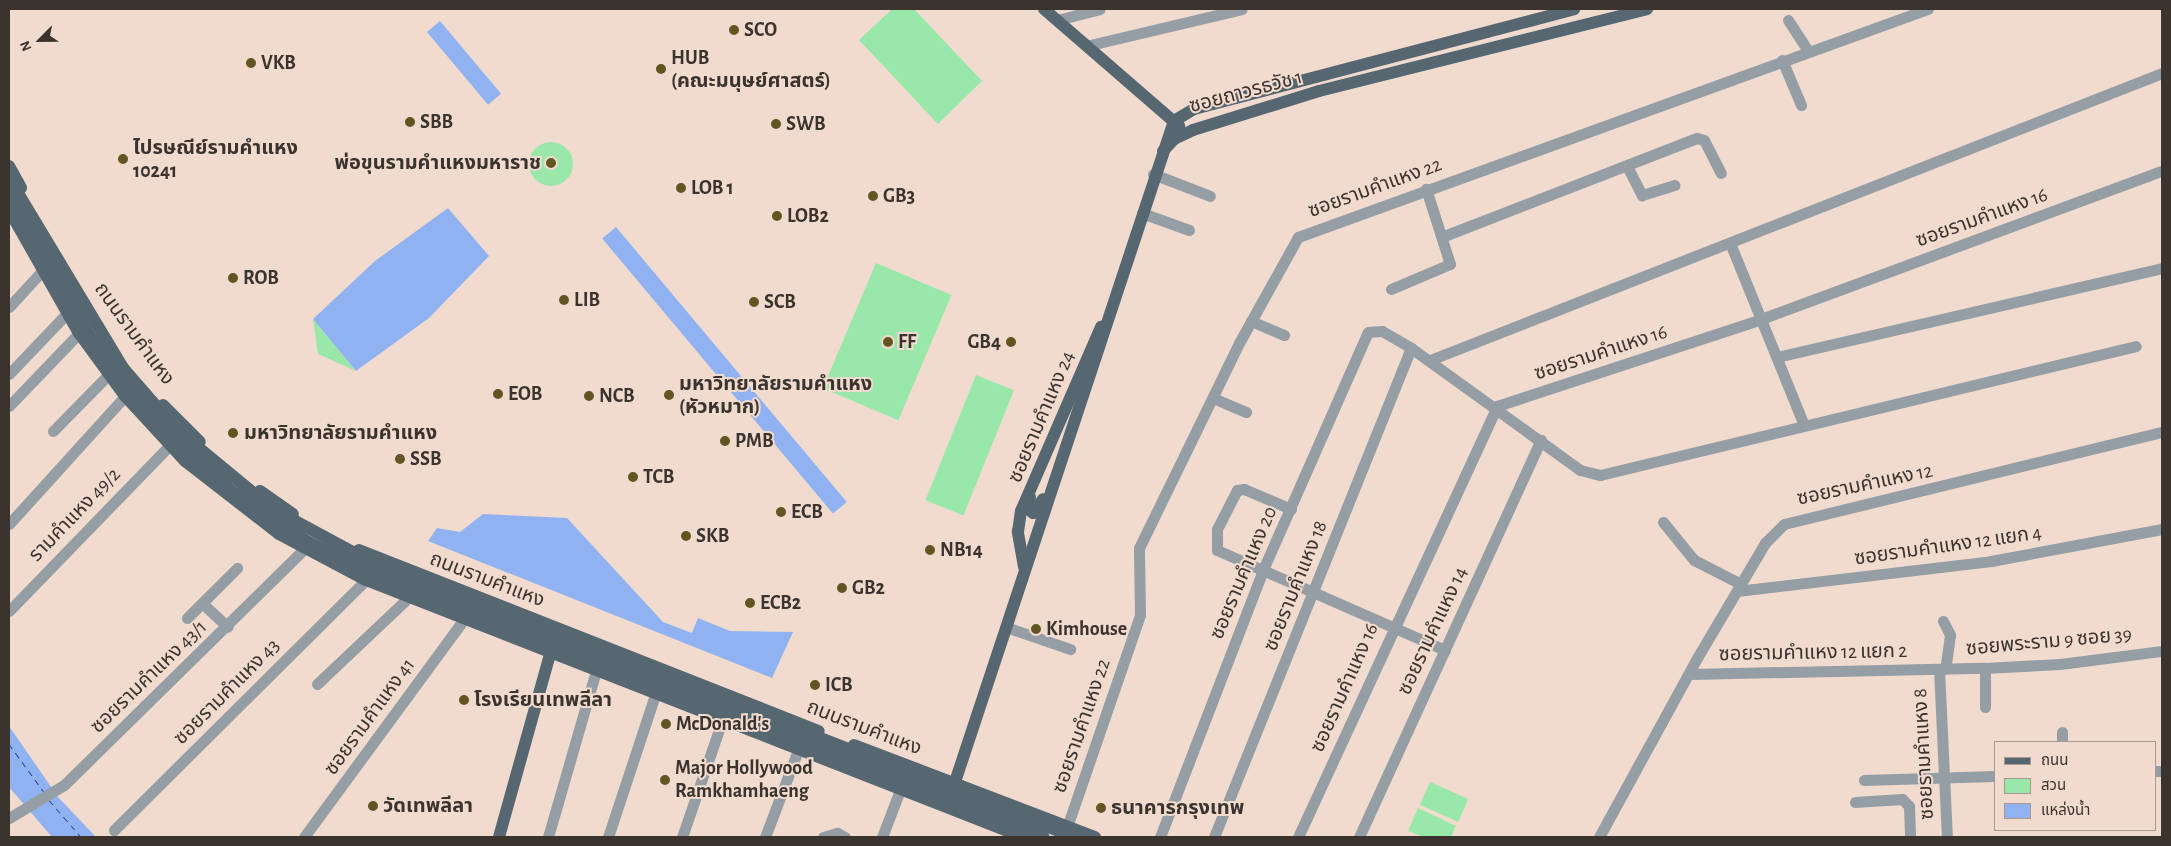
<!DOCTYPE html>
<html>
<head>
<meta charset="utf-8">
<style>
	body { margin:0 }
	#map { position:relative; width:2171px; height:846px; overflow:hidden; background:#f1dbcf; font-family:"Alegreya Sans","Noto Sans Thai",sans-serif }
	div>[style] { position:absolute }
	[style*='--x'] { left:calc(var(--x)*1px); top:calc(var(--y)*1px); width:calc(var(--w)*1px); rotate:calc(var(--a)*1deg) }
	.green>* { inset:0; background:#9ae8a9; transform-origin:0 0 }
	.round { border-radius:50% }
	.water>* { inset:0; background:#91b2f1; transform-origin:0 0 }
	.ferry>* { height:1px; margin-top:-0.5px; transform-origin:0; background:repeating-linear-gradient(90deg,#1c439d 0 6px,transparent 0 11px) }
	.minor>* { height:11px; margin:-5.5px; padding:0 5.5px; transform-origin:5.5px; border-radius:5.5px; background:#959ea4 }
	.major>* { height:12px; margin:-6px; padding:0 6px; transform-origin:6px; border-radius:6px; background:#576771 }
	.major-bridge>* { height:12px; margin:-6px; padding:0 6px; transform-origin:6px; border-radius:6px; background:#576771 }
	.dots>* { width:14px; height:14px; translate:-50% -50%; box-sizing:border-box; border:2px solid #f1dbcf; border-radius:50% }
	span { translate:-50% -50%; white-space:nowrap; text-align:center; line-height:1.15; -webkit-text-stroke:4px #f1dbcf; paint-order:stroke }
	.poi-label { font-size:20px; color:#3b332e; font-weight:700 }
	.left { translate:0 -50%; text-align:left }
	.right { translate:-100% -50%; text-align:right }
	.street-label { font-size:20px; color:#3b332e }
	.frame { position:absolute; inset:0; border:10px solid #3b332e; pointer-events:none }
	.legend { position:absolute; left:1994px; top:741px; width:162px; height:90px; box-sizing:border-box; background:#f1dbcf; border:1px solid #a8988f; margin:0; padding:6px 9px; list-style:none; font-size:15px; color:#3b332e }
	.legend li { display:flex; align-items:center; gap:10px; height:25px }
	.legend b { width:25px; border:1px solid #a8988f }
	.north { position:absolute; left:15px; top:15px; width:50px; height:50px; -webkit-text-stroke:4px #f1dbcf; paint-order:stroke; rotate:247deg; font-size:14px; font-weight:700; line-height:20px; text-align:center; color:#3b332e }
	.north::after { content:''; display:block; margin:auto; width:18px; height:22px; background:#3b332e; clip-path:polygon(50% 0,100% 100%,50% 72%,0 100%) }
</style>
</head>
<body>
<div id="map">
	<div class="green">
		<div style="clip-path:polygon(892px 9px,914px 9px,982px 81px,938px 124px,859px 40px)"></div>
		<div class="round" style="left:529px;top:142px;width:44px;height:44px"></div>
		<div style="left:876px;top:263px;width:82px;height:136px;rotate:23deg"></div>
		<div style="clip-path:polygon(313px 319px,356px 371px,318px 354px)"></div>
		<div style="left:976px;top:375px;width:41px;height:135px;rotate:22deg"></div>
		<div style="left:1430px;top:782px;width:42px;height:25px;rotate:24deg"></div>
		<div style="clip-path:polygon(1418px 808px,1456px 826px,1451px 837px,1423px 837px,1408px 831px)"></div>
	</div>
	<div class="water">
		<div style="left:440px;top:21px;width:95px;height:17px;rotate:50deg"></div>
		<div style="clip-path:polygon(448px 208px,489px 256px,429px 318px,356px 371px,313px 319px,375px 261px)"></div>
		<div style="left:616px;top:227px;width:359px;height:18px;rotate:50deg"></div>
		<div style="clip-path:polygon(483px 514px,567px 518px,663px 622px,692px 633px,698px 618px,730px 631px,793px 632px,772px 678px,428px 541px,437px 528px,460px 532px)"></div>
		<div style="clip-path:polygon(9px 726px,58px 797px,96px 837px,52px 837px,9px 787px)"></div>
	</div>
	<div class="ferry">
		<div style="--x:9;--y:744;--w:59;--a:53.9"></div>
		<div style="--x:49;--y:800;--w:49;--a:49.1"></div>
	</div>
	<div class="minor">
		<div style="--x:1057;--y:20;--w:44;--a:-14.3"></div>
		<div style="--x:1788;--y:20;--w:37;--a:57"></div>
		<div style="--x:1090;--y:45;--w:156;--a:-13.3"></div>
		<div style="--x:1782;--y:60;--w:49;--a:67.1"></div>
		<div style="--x:1627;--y:166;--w:33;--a:63"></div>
		<div style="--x:1642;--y:195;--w:34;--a:-17"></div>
		<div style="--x:1153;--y:174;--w:61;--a:21.1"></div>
		<div style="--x:1142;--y:213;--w:50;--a:19.9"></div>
		<div style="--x:1444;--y:236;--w:271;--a:-21.2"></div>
		<div style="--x:1697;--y:138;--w:7;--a:16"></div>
		<div style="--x:1704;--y:140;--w:37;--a:63"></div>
		<div style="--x:1730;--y:243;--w:196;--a:67.9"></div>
		<div style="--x:1391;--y:289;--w:64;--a:-23"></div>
		<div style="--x:1450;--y:264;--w:79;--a:-107.7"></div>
		<div style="--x:9;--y:307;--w:49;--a:-47.5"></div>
		<div style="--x:1251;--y:321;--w:36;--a:23"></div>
		<div style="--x:1777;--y:357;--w:395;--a:-13"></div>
		<div style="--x:1430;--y:360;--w:786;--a:-21.41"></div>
		<div style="--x:9;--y:374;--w:84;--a:-46.4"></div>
		<div style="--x:1213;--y:398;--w:36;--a:23"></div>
		<div style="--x:9;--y:406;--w:101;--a:-46.2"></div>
		<div style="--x:53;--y:431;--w:78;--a:-45.5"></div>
		<div style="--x:1291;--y:509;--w:51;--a:-156.9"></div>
		<div style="--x:1244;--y:489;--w:7;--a:172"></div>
		<div style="--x:1237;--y:490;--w:44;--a:117.1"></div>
		<div style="--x:1217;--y:529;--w:21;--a:90"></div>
		<div style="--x:1217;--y:550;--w:249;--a:23.7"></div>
		<div style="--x:1663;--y:522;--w:49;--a:50.8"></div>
		<div style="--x:1694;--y:560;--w:53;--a:27.1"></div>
		<div style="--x:9;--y:524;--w:173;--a:-47.8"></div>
		<div style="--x:1737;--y:591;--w:256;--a:-6.7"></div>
		<div style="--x:1991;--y:561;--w:174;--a:-10.6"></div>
		<div style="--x:202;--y:603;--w:35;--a:43"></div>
		<div style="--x:9;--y:611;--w:230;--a:-45.9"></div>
		<div style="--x:187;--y:618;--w:71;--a:-45"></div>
		<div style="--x:1943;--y:621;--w:16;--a:63"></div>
		<div style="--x:1950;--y:635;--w:34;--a:98"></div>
		<div style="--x:1006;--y:627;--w:68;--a:19"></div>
		<div style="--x:1939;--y:669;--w:168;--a:87.3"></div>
		<div style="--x:1689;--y:674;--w:296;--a:-1.2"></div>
		<div style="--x:1985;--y:668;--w:75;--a:-3.1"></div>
		<div style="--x:2060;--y:664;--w:103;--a:-7.3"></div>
		<div style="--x:317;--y:684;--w:127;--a:-43.4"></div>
		<div style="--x:1985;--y:707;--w:39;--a:-90"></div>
		<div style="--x:2062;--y:732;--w:10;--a:90"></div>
		<div style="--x:2155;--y:771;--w:7;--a:0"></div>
		<div style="--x:1864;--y:780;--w:131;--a:-1.7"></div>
		<div style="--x:1855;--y:802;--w:47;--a:-3.7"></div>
		<div style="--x:1902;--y:799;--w:10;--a:45"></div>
		<div style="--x:1909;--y:806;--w:31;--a:88"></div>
		<div style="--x:9;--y:818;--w:64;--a:-31"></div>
		<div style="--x:64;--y:785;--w:337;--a:-44.5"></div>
		<div style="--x:1067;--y:827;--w:224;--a:-71"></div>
		<div style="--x:1140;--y:615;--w:67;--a:-90.9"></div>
		<div style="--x:1139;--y:548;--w:228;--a:-64"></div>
		<div style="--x:1239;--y:343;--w:121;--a:-60.9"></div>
		<div style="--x:1298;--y:237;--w:670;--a:-19.9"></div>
		<div style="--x:114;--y:830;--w:355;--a:-44.8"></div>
		<div style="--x:304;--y:837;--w:272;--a:-53.7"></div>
		<div style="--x:548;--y:837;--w:173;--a:-73.9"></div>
		<div style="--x:608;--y:837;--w:150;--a:-71.7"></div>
		<div style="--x:682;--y:837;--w:123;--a:-71"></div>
		<div style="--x:765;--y:837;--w:93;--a:-69.2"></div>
		<div style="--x:823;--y:837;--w:15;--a:-16"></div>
		<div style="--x:837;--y:833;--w:9;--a:27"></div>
		<div style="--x:882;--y:837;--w:50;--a:-69"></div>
		<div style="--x:1160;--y:837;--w:284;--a:-68.9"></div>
		<div style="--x:1262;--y:572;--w:262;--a:-66.2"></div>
		<div style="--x:1368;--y:332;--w:14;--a:-4"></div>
		<div style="--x:1382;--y:331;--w:34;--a:30"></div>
		<div style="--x:1411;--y:348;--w:208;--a:35.8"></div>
		<div style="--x:1580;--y:470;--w:21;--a:14"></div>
		<div style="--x:1600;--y:475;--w:551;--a:-13.53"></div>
		<div style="--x:1214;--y:837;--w:527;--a:-68.06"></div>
		<div style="--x:1298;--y:837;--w:475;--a:-65.2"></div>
		<div style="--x:1497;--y:406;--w:278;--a:-18.2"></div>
		<div style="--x:1761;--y:319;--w:427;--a:-20.3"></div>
		<div style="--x:1359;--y:837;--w:437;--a:-65.4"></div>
		<div style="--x:1599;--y:837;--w:204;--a:-61.3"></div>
		<div style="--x:1697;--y:658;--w:134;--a:-59.4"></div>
		<div style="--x:1765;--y:543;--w:27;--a:-45"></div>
		<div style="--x:1784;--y:524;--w:389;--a:-13.7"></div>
	</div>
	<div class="major">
		<div style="--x:1044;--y:9;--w:179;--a:40.9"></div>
		<div style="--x:1163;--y:151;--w:16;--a:-47"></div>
		<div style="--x:1174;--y:139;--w:21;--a:-25"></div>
		<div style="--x:1193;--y:130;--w:132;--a:-17.2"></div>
		<div style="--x:1319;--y:91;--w:338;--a:-14"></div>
		<div style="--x:9;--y:166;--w:25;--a:61"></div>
		<div style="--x:9;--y:210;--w:142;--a:60.4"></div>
		<div style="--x:79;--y:333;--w:78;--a:53.9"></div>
		<div style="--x:125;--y:396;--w:88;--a:47.3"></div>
		<div style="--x:185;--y:461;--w:119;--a:37.8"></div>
		<div style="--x:279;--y:534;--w:98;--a:27.9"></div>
		<div style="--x:366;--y:580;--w:705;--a:21.36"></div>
		<div style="--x:163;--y:405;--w:52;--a:45"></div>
		<div style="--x:260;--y:491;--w:40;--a:34.9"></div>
		<div style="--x:1030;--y:497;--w:11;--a:105"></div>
		<div style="--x:1027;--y:508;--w:8;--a:40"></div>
		<div style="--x:1033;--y:513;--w:17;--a:-54"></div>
		<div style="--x:359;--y:550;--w:494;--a:21.5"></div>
		<div style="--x:1024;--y:567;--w:36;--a:-100"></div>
		<div style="--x:1018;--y:532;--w:21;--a:-82"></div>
		<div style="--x:1021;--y:511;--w:201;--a:-66.5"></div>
		<div style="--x:854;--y:745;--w:258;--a:20.9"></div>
		<div style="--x:953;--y:788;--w:703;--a:-71.67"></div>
		<div style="--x:1174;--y:121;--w:23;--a:-31"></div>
		<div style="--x:1194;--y:109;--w:393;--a:-14.7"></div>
		<div style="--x:499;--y:837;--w:197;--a:-74.4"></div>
	</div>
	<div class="major-bridge">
		<div style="--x:9;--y:178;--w:222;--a:59"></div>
		<div style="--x:123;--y:368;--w:82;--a:48.9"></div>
		<div style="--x:177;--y:430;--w:124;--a:39.5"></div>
		<div style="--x:273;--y:509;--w:118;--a:28.3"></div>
		<div style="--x:377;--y:565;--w:748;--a:21.32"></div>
		<div style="--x:9;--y:196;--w:165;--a:59.9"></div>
		<div style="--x:92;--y:339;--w:84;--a:52.7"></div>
		<div style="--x:143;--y:406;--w:123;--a:43.7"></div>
		<div style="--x:232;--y:491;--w:88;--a:33.9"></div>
		<div style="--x:305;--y:540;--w:78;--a:26.6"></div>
		<div style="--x:375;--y:575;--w:718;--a:21.39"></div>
	</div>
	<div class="dots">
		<div style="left:734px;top:30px;background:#625522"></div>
		<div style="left:251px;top:63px;background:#625522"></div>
		<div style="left:661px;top:69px;background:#625522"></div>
		<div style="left:410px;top:122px;background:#625522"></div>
		<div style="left:776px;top:124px;background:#625522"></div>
		<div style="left:123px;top:159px;background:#625522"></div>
		<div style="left:551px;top:163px;background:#625522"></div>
		<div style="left:681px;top:188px;background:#625522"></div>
		<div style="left:873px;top:196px;background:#625522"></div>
		<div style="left:777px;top:216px;background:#625522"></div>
		<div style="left:233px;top:278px;background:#625522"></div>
		<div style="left:564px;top:300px;background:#625522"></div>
		<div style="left:754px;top:302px;background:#625522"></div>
		<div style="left:888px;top:342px;background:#625522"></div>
		<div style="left:1011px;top:342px;background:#625522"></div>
		<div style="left:498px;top:394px;background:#625522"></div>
		<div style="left:669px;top:395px;background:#625522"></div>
		<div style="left:589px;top:396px;background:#625522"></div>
		<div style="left:233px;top:433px;background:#625522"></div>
		<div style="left:725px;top:441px;background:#625522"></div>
		<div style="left:400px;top:459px;background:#625522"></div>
		<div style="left:633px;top:477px;background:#625522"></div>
		<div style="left:781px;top:512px;background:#625522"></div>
		<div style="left:686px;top:536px;background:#625522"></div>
		<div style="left:930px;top:550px;background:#625522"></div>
		<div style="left:842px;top:588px;background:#625522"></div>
		<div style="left:750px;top:603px;background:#625522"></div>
		<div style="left:1036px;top:629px;background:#625522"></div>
		<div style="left:815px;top:685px;background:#625522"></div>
		<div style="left:464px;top:700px;background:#625522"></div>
		<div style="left:666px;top:724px;background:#625522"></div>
		<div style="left:665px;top:780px;background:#625522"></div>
		<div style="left:373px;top:806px;background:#625522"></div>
		<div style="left:1101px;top:808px;background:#625522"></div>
	</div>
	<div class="poi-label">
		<span class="left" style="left:744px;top:30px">SCO</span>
		<span class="left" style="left:671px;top:70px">HUB<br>(คณะมนุษย์ศาสตร์)</span>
		<span class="left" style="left:261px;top:63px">VKB</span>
		<span class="left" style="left:420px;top:122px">SBB</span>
		<span class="left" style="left:786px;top:124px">SWB</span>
		<span class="left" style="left:133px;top:160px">ไปรษณีย์รามคำแหง<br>10241</span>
		<span class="right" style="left:541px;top:163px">พ่อขุนรามคำแหงมหาราช</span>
		<span class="left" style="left:691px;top:188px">LOB 1</span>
		<span class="left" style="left:883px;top:196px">GB3</span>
		<span class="left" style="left:787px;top:216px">LOB2</span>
		<span class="left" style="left:243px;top:278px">ROB</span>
		<span class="left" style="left:574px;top:300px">LIB</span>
		<span class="left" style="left:764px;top:302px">SCB</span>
		<span class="left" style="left:898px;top:342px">FF</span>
		<span class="right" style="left:1001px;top:342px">GB4</span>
		<span class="left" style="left:679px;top:396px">มหาวิทยาลัยรามคำแหง<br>(หัวหมาก)</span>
		<span class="left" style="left:508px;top:394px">EOB</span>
		<span class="left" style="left:599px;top:396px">NCB</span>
		<span class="left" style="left:244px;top:433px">มหาวิทยาลัยรามคำแหง</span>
		<span class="left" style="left:735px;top:441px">PMB</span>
		<span class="left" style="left:410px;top:459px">SSB</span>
		<span class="left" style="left:643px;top:477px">TCB</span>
		<span class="left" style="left:791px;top:512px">ECB</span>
		<span class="left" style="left:696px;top:536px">SKB</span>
		<span class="left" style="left:940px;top:550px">NB14</span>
		<span class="left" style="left:852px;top:588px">GB2</span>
		<span class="left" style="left:760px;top:603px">ECB2</span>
		<span class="left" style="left:1046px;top:629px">Kimhouse</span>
		<span class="left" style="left:825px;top:685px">ICB</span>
		<span class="left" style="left:474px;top:700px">โรงเรียนเทพลีลา</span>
		<span class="left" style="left:676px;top:724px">McDonald's</span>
		<span class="left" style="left:675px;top:780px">Major Hollywood<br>Ramkhamhaeng</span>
		<span class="left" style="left:383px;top:806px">วัดเทพลีลา</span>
		<span class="left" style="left:1111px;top:808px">ธนาคารกรุงเทพ</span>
	</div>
	<div class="street-label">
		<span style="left:1246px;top:92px;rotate:-15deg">ซอยถาวรธวัช 1</span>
		<span style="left:1375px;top:188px;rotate:-20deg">ซอยรามคำแหง 22</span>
		<span style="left:1982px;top:218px;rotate:-20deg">ซอยรามคำแหง 16</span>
		<span style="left:134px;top:334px;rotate:54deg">ถนนรามคำแหง</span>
		<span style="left:1601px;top:353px;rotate:-18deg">ซอยรามคำแหง 16</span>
		<span style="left:1042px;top:417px;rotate:-67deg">ซอยรามคำแหง 24</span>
		<span style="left:1865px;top:485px;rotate:-12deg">ซอยรามคำแหง 12</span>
		<span style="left:75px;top:515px;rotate:-46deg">รามคำแหง 49/2</span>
		<span style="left:1948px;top:546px;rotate:-8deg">ซอยรามคำแหง 12 แยก 4</span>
		<span style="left:1244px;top:573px;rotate:-67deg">ซอยรามคำแหง 20</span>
		<span style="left:487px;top:580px;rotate:21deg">ถนนรามคำแหง</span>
		<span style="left:1296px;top:586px;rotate:-68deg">ซอยรามคำแหง 18</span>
		<span style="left:1433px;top:631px;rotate:-65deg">ซอยรามคำแหง 14</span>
		<span style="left:2049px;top:642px;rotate:-5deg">ซอยพระราม 9 ซอย 39</span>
		<span style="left:1813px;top:653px;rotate:-1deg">ซอยรามคำแหง 12 แยก 2</span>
		<span style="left:149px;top:677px;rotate:-44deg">ซอยรามคำแหง 43/1</span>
		<span style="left:1345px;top:688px;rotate:-66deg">ซอยรามคำแหง 16</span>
		<span style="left:227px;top:692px;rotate:-45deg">ซอยรามคำแหง 43</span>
		<span style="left:370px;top:717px;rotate:-54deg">ซอยรามคำแหง 41</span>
		<span style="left:1082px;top:726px;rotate:-71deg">ซอยรามคำแหง 22</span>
		<span style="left:864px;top:728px;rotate:21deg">ถนนรามคำแหง</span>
		<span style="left:1924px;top:754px;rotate:-93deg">ซอยรามคำแหง 8</span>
	</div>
	<div class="frame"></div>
	<ul class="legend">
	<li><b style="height:6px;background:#576771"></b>ถนน</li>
	<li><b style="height:14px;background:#9ae8a9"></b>สวน</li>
	<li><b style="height:14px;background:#91b2f1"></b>แหล่งน้ำ</li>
	</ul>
	<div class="north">N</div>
</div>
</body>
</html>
